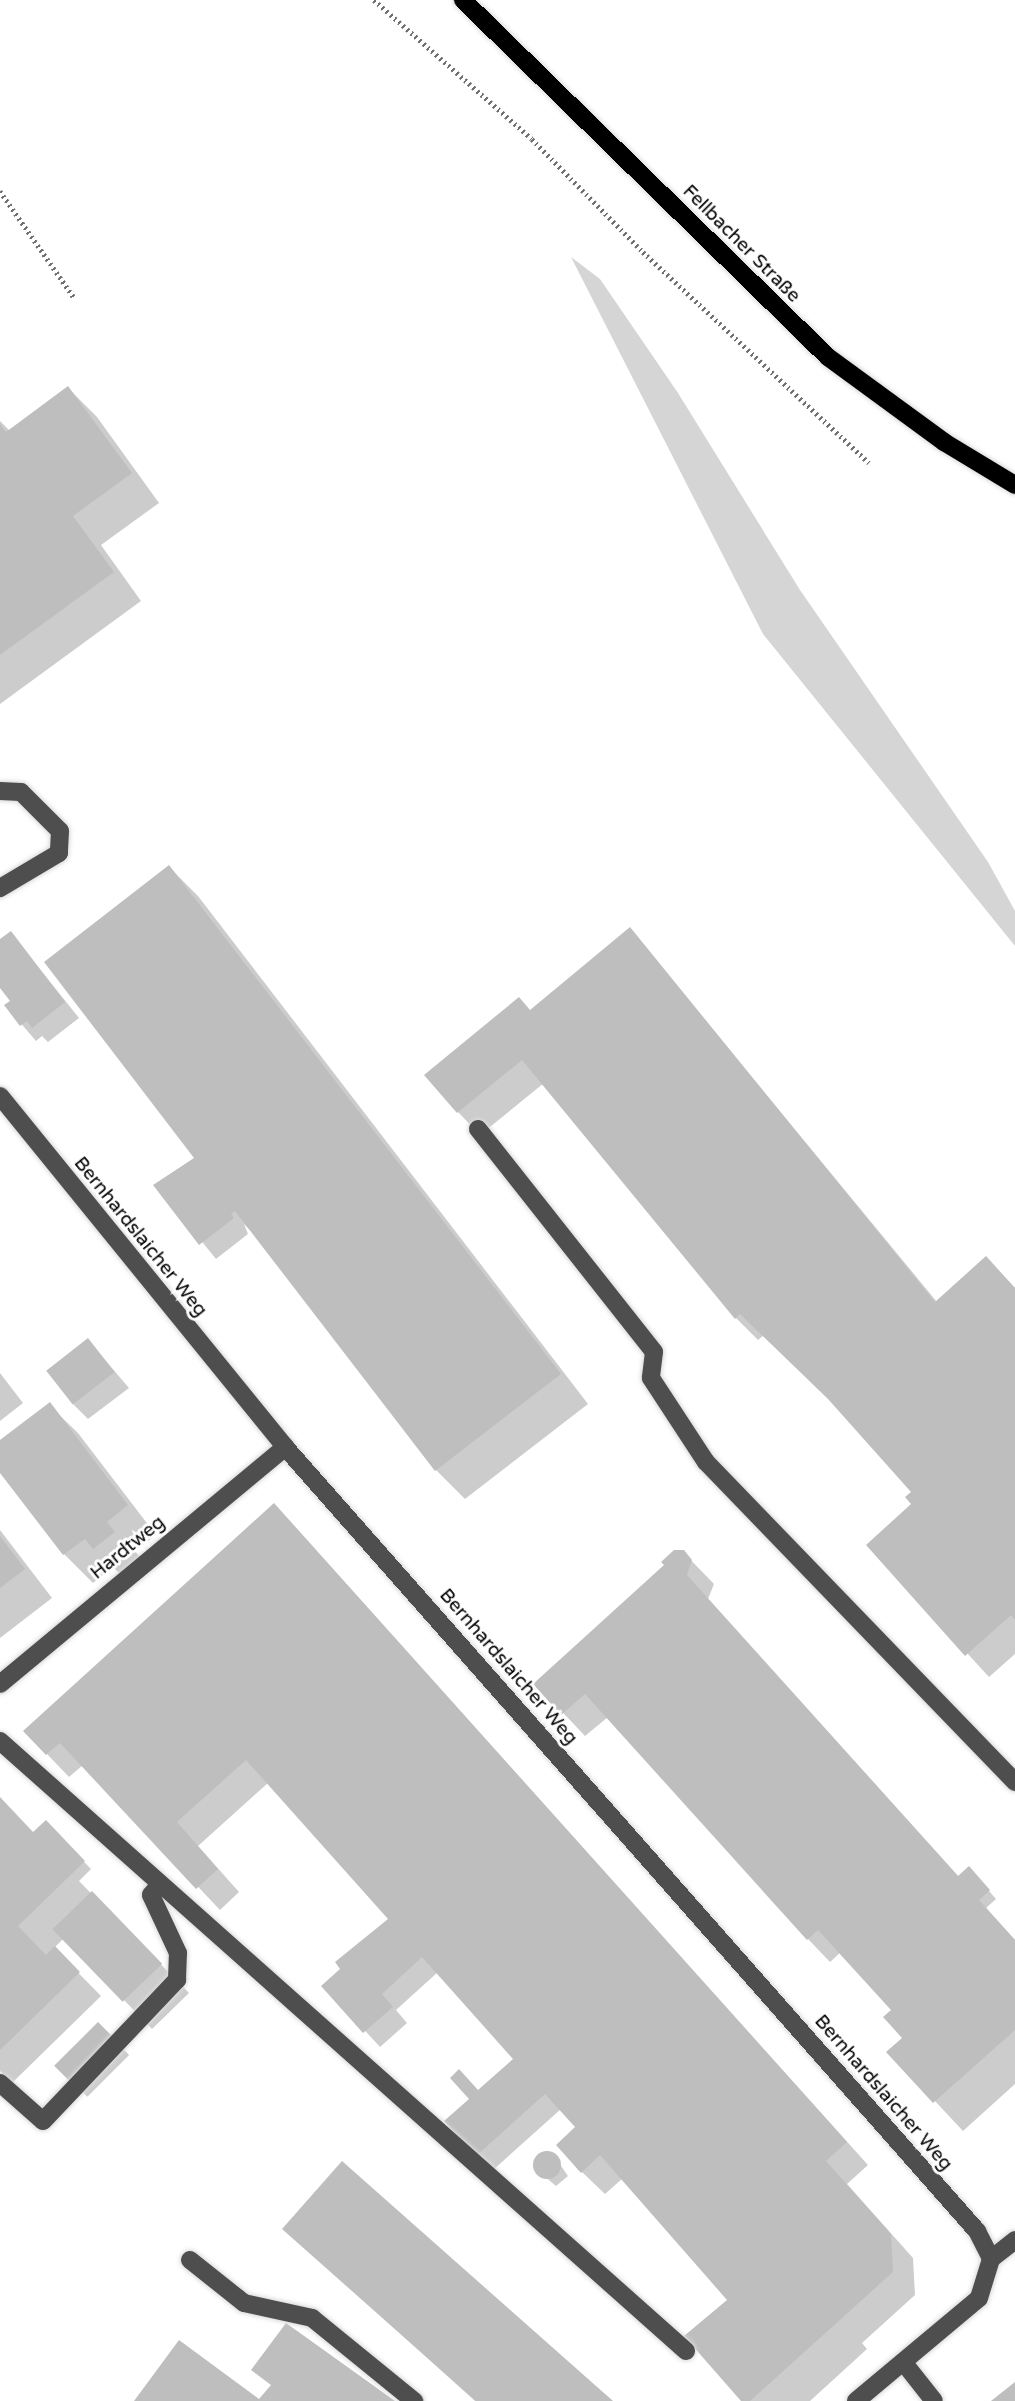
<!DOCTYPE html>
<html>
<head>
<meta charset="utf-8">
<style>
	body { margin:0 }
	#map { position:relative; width:1015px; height:2401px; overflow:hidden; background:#fff; font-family:"Varela Round",sans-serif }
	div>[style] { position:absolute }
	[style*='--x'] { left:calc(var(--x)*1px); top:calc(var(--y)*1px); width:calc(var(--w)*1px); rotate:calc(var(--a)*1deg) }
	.green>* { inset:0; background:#d5d5d5 }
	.shadow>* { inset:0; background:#0003; transform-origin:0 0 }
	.building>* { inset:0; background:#bebebe; transform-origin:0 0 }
	.round { border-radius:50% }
	.path>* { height:4.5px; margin-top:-2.25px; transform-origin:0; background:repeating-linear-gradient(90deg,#707070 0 2px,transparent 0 5.5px) }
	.roads { filter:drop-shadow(0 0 2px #dbdbdb) drop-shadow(0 0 2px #dbdbdb) }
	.minor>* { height:18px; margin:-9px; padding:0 9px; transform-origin:9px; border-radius:9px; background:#4e4e4e }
	.major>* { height:18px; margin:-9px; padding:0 9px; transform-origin:9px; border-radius:9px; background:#000 }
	span { translate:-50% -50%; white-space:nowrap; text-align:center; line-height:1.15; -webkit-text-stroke:6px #fff; paint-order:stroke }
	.street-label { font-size:19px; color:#000 }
</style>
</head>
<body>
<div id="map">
	<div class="green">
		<div style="clip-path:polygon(571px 257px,600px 279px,678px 393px,800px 590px,988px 862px,1015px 911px,1015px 946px,763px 634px)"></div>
	</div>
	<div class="shadow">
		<div style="clip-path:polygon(68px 388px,97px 417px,159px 503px,101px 545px,141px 601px,0 704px,0 421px,10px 431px)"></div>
		<div style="clip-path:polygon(169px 867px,198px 896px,588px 1404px,465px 1499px,436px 1470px,259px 1239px,244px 1224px,248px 1234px,216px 1259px,156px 1185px,197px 1158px)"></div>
		<div style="clip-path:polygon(630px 929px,937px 1302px,986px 1258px,1015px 1288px,1015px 1654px,989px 1677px,868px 1545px,914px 1504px,913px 1492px,833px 1403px,764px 1335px,758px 1340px,736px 1318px,544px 1083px,480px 1135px,458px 1112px,530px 1012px)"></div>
		<div style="clip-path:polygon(11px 933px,79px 1018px,48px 1042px,42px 1036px,36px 1041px,6px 1006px,12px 1001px,0 985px,0 941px)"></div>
		<div style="clip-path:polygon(88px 1340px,129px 1388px,88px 1419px,73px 1404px)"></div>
		<div style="clip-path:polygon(0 1373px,23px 1403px,0 1421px)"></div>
		<div style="clip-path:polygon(49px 1405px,78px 1433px,156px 1535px,135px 1551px,143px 1561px,123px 1577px,113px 1567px,93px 1583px,64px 1554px,0 1470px,0 1443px)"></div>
		<div style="clip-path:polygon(296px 1528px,868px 2165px,847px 2184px,913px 2258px,915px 2295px,862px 2343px,867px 2349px,810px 2401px,744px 2401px,730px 2300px,623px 2178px,605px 2194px,582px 2172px,578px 2128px,561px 2109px,493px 2170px,477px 2155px,479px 2091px,523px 2066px,438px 1972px,396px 2010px,407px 2023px,380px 2047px,324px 1986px,396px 1926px,268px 1783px,198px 1846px,239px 1892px,220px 1910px,83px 1765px,69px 1777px,47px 1754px)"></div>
		<div style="clip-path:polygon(0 1530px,52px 1598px,0 1638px)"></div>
		<div style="clip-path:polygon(683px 1552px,714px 1584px,708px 1599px,959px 1877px,976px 1876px,996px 1899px,986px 1908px,1015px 1940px,1015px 2084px,963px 2131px,889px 2052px,904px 2038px,893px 2010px,841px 1952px,830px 1962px,808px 1939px,608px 1717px,585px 1736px,536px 1684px)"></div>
		<div style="clip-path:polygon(0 1798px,34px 1834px,53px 1830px,91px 1869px,79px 1881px,189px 1993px,152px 2029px,64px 1938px,54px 1948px,101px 1996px,12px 2083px,0 2071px)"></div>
		<div style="left:98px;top:2024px;width:44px;height:59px;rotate:45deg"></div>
		<div style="clip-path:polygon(553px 2154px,568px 2176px,556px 2186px,536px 2169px,539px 2156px)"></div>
		<div style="clip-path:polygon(284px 2229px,611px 2401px,475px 2401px)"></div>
	</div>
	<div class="building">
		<div style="clip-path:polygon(68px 386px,132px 473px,73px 516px,114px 572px,0 655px,0 424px,6px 432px)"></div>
		<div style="clip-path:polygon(169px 865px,561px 1374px,435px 1471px,235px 1211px,231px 1214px,234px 1218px,199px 1245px,153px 1185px,194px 1158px,44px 962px)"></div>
		<div style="clip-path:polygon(630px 927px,935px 1302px,986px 1256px,1015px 1288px,1015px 1620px,1011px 1615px,965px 1656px,866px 1545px,911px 1504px,905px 1497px,911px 1492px,828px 1399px,740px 1314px,735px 1319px,522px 1060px,457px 1113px,424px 1075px,519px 997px,530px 1010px)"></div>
		<div style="clip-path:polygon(11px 931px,65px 1002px,32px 1028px,27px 1021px,20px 1026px,4px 1005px,10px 1001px,0 988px,0 939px)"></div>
		<div style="left:88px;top:1338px;width:43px;height:53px;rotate:52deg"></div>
		<div style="clip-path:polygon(50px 1402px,128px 1505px,107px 1522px,115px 1532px,93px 1549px,85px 1539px,63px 1555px,0 1473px,0 1440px)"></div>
		<div style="clip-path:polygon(274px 1503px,847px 2142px,826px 2161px,891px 2234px,893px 2272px,750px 2401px,741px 2401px,684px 2336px,727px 2300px,600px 2155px,581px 2173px,556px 2145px,575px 2127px,545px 2094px,476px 2156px,444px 2121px,469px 2099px,450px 2078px,459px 2069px,478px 2090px,513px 2059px,422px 1957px,382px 1994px,393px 2007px,363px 2033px,321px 1986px,340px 1969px,335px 1962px,388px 1919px,246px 1760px,177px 1822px,218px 1869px,196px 1889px,60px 1743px,46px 1755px,23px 1731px)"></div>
		<div style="clip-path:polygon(0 1536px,25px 1569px,0 1588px)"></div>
		<div style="clip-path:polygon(674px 1550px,684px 1550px,692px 1560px,687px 1575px,958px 1876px,969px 1866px,990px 1890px,979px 1900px,1015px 1940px,1015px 2030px,933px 2103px,886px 2052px,902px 2038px,883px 2017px,891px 2010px,818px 1930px,807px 1940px,585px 1694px,561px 1715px,533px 1684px,664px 1565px,661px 1562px)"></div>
		<div style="clip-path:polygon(0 1797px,33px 1832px,46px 1820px,85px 1861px,18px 1926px,46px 1955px,55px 1946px,80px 1972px,0 2050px)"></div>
		<div style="left:92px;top:1891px;width:101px;height:55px;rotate:46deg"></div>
		<div style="left:98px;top:2022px;width:24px;height:62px;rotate:45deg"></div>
		<div class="round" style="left:533px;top:2151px;width:28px;height:28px"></div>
		<div style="clip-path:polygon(342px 2161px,613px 2401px,476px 2401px,282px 2229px)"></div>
		<div style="clip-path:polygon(286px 2323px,395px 2401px,134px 2401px,179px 2340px,259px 2399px,271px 2385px,251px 2370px)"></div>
		<div style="clip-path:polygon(1015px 2382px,1015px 2401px,991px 2401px)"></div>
	</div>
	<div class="path">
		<div style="--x:374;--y:0;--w:210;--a:41.3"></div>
		<div style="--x:532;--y:139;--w:158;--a:45.5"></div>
		<div style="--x:643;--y:252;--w:309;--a:43"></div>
		<div style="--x:0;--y:191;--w:131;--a:55.2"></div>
	</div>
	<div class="roads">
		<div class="minor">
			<div style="--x:0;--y:791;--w:21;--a:3"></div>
			<div style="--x:21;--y:792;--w:55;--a:45"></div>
			<div style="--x:60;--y:831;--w:22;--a:93"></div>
			<div style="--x:59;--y:853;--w:69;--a:149.3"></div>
			<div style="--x:0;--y:1096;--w:452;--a:50.9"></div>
			<div style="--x:285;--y:1447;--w:1046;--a:48.57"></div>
			<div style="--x:977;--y:2231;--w:31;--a:63"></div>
			<div style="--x:478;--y:1129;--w:284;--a:51.7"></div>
			<div style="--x:654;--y:1352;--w:26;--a:97"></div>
			<div style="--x:651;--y:1378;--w:100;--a:56.8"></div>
			<div style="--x:706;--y:1462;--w:445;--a:46"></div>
			<div style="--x:0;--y:1684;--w:371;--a:-39.7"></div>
			<div style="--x:0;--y:1741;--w:918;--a:41.64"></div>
			<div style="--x:0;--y:2083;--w:57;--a:41.5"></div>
			<div style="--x:43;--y:2121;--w:195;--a:-46.5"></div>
			<div style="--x:177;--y:1980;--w:27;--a:-88"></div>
			<div style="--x:178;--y:1953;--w:64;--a:-115"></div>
			<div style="--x:151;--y:1895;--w:14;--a:-51"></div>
			<div style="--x:190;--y:2260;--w:69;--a:38.5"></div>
			<div style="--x:244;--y:2303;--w:70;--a:12.4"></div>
			<div style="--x:312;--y:2318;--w:132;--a:39.1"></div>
			<div style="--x:904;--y:2363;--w:48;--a:51.7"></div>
			<div style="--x:856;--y:2401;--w:160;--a:-39.9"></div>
			<div style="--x:979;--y:2298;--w:41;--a:-72.9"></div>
			<div style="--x:991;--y:2259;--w:31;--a:-38"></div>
		</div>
		<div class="major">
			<div style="--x:463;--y:0;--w:511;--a:44.37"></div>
			<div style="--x:828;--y:357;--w:144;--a:36.2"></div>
			<div style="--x:944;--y:442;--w:83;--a:31.2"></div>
		</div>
	</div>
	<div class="street-label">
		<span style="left:741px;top:244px;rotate:45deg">Fellbacher Straße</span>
		<span style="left:140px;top:1237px;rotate:51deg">Bernhardslaicher Weg</span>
		<span style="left:128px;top:1548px;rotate:-39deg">Hardtweg</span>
		<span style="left:508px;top:1667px;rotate:49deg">Bernhardslaicher Weg</span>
		<span style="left:883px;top:2093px;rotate:49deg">Bernhardslaicher Weg</span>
	</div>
</div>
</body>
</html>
